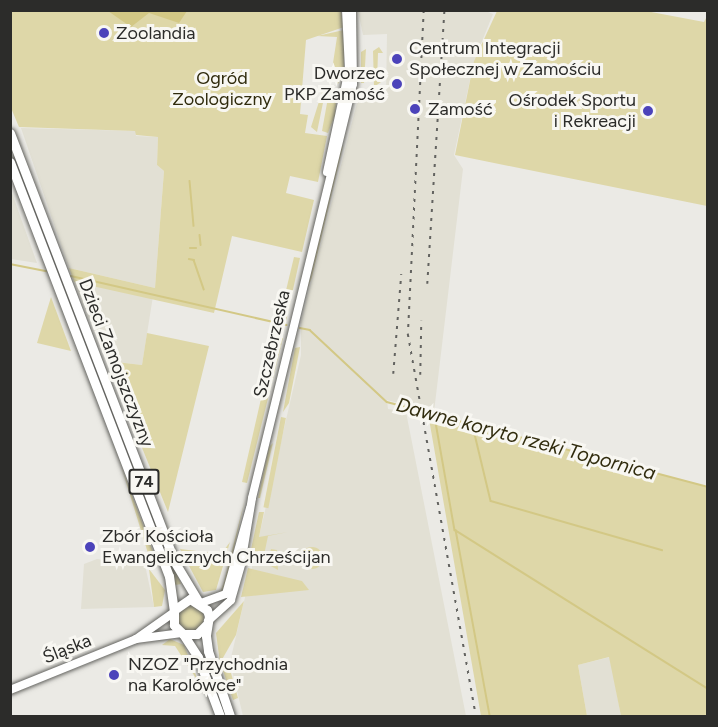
<!DOCTYPE html>
<html>
<head>
<meta charset="utf-8">
<style>
	body { margin:0 }
	#map { position:relative; width:718px; height:727px; overflow:hidden; background:#ebeae5; font-family:Figtree,sans-serif }
	div>[style] { position:absolute }
	[style*='--x'] { left:calc(var(--x)*1px); top:calc(var(--y)*1px); width:calc(var(--w)*1px); rotate:calc(var(--a)*1deg) }
	.built>* { inset:0; background:#e2e0d4 }
	.green>* { inset:0; background:#ded7a8; transform-origin:0 0 }
	.round { border-radius:50% }
	.water>* { inset:0; background:#d3c885 }
	.stream>* { height:1.5px; margin:-0.75px; padding:0 0.75px; transform-origin:0.75px; border-radius:0.75px; background:#d3c885 }
	.roads { filter:drop-shadow(0 0 2px #63635f) drop-shadow(0 0 2px #63635f) }
	.secondary>* { height:8px; margin:-4px; padding:0 4px; transform-origin:4px; border-radius:4px; background:#fff }
	.primary>* { height:9px; margin:-4.5px; padding:0 4.5px; transform-origin:4.5px; border-radius:4.5px; background:#fff }
	.rail>* { height:1.5px; margin-top:-0.75px; transform-origin:0; background:repeating-linear-gradient(90deg,#636360 0 3px,transparent 0 9px) }
	.dots>* { width:16px; height:16px; translate:-50% -50%; box-sizing:border-box; border:3px solid #f8f7f2; border-radius:50% }
	span { translate:-50% -50%; white-space:nowrap; text-align:center; line-height:1.15; -webkit-text-stroke:6px #f8f7f2; paint-order:stroke }
	.shield-label span { padding:2px 4px; background:#f8f7f2; border:2px solid; border-radius:4px; -webkit-text-stroke-width:0 }
	.shield-label { font-size:16px; color:#2c2c2a; font-weight:700 }
	.poi-label { font-size:18px; color:#2c2c2a }
	.left { translate:0 -50%; text-align:left }
	.right { translate:-100% -50%; text-align:right }
	.park-label { font-size:18px; color:#302b0d }
	.street-label { font-size:18px; color:#2c2c2a }
	.water-label { font-size:20px; color:#312c0e; font-style:italic }
	.frame { position:absolute; inset:0; border:12px solid #2c2c2a; pointer-events:none }
</style>
</head>
<body>
<div id="map">
	<div class="built">
		<div style="clip-path:polygon(483px 10px,493px 14px,474px 61px,454px 155px,463px 169px,434px 412px,387px 400px,388px 409px,406px 412px,466px 716px,243px 716px,230px 662px,301px 355px,301px 322px,359px 95px,386px 96px,387px 34px,363px 35px,358px 11px)"></div>
		<div style="clip-path:polygon(21px 128px,136px 131px,136px 136px,158px 137px,157px 165px,164px 171px,155px 288px,69px 268px)"></div>
		<div style="clip-path:polygon(11px 190px,14px 199px,37px 263px,11px 259px)"></div>
		<div style="clip-path:polygon(74px 282px,153px 296px,142px 365px,107px 361px)"></div>
		<div style="clip-path:polygon(97px 559px,145px 565px,154px 607px,81px 609px,84px 564px)"></div>
		<div style="clip-path:polygon(610px 657px,621px 716px,587px 716px,578px 665px)"></div>
	</div>
	<div class="green">
		<div style="clip-path:polygon(11px 11px,341px 11px,344px 27px,306px 40px,300px 114px,308px 115px,305px 133px,327px 136px,318px 182px,290px 176px,286px 193px,314px 200px,302px 252px,232px 236px,214px 313px,74px 282px,69px 268px,155px 288px,164px 171px,157px 165px,158px 137px,136px 135px,135px 131px,19px 127px,11px 108px)"></div>
		<div style="clip-path:polygon(497px 11px,646px 11px,704px 22px,707px 16px,707px 206px,455px 155px,474px 61px)"></div>
		<div style="clip-path:polygon(344px 30px,344px 71px,338px 84px,331px 76px,337px 37px,317px 36px)"></div>
		<div style="clip-path:polygon(379px 47px,383px 53px,378px 53px,377px 82px,381px 82px,374px 87px,373px 51px)"></div>
		<div style="clip-path:polygon(366px 49px,364px 83px,361px 83px,361px 52px)"></div>
		<div style="clip-path:polygon(316px 89px,325px 93px,317px 132px,311px 127px,322px 92px)"></div>
		<div style="clip-path:polygon(337px 90px,335px 115px,328px 133px,322px 131px,329px 92px)"></div>
		<div style="clip-path:polygon(343px 146px,312px 277px,307px 290px,341px 147px)"></div>
		<div style="clip-path:polygon(294px 257px,300px 258px,284px 330px,277px 328px)"></div>
		<div style="clip-path:polygon(51px 297px,71px 351px,37px 343px)"></div>
		<div style="clip-path:polygon(147px 333px,209px 346px,168px 512px,107px 361px,142px 365px)"></div>
		<div style="clip-path:polygon(276px 333px,283px 338px,247px 483px,242px 482px)"></div>
		<div style="clip-path:polygon(300px 347px,289px 403px,283px 412px,295px 348px)"></div>
		<div style="clip-path:polygon(435px 415px,707px 487px,707px 716px,621px 716px,609px 657px,578px 665px,587px 716px,481px 716px,429px 419px)"></div>
		<div style="left:281px;top:417px;width:5px;height:92px;rotate:11deg"></div>
		<div style="clip-path:polygon(120px 428px,181px 584px,175px 585px)"></div>
		<div style="clip-path:polygon(109px 434px,154px 554px,151px 563px,122px 469px)"></div>
		<div style="clip-path:polygon(273px 443px,260px 498px,258px 498px,269px 447px)"></div>
		<div style="clip-path:polygon(245px 499px,226px 584px,219px 595px,224px 582px)"></div>
		<div style="clip-path:polygon(259px 512px,264px 512px,259px 537px,288px 532px,268px 536px,263px 560px,254px 565px,248px 563px)"></div>
		<div style="clip-path:polygon(230px 542px,216px 590px,203px 592px,180px 549px,221px 554px)"></div>
		<div class="round" style="left:301px;top:547px;width:22px;height:22px"></div>
		<div style="clip-path:polygon(271px 549px,277px 550px,278px 570px,267px 564px)"></div>
		<div style="clip-path:polygon(248px 568px,302px 581px,309px 590px,241px 597px)"></div>
		<div style="clip-path:polygon(149px 569px,165px 590px,162px 606px,154px 607px)"></div>
		<div style="clip-path:polygon(244px 601px,236px 635px,220px 663px,216px 633px)"></div>
		<div class="round" style="left:178px;top:605px;width:26px;height:26px"></div>
		<div style="clip-path:polygon(170px 639px,184px 645px,199px 683px,175px 646px,162px 645px)"></div>
		<div style="clip-path:polygon(229px 666px,238px 698px,233px 700px,222px 668px)"></div>
	</div>
	<div class="water">
		<div style="clip-path:polygon(108px 11px,187px 11px,179px 23px,149px 13px,131px 27px)"></div>
	</div>
	<div class="stream">
		<div style="--x:190;--y:181;--w:45;--a:84.9"></div>
		<div style="--x:200;--y:235;--w:10;--a:84"></div>
		<div style="--x:190;--y:248;--w:6;--a:0"></div>
		<div style="--x:189;--y:259;--w:5;--a:11"></div>
		<div style="--x:194;--y:260;--w:31;--a:71"></div>
		<div style="--x:10;--y:264;--w:37;--a:11"></div>
		<div style="--x:71;--y:276;--w:221;--a:12.8"></div>
		<div style="--x:300;--y:328;--w:10;--a:11"></div>
		<div style="--x:310;--y:330;--w:105;--a:43.1"></div>
		<div style="--x:387;--y:402;--w:332;--a:14.8"></div>
		<div style="--x:435;--y:417;--w:115;--a:80"></div>
		<div style="--x:455;--y:530;--w:299;--a:32.1"></div>
		<div style="--x:473;--y:426;--w:77;--a:76.5"></div>
		<div style="--x:491;--y:501;--w:178;--a:16"></div>
		<div style="--x:456;--y:530;--w:189;--a:79.6"></div>
	</div>
	<div class="roads">
		<div class="secondary">
			<div style="--x:327;--y:172;--w:105;--a:-77.9"></div>
			<div style="--x:349;--y:69;--w:59;--a:-92.9"></div>
			<div style="--x:201;--y:603;--w:27;--a:-20"></div>
			<div style="--x:226;--y:594;--w:89;--a:-74.4"></div>
			<div style="--x:208;--y:621;--w:31;--a:-42"></div>
			<div style="--x:231;--y:600;--w:37;--a:-74"></div>
			<div style="--x:241;--y:564;--w:67;--a:-80.5"></div>
			<div style="--x:252;--y:498;--w:426;--a:-76.3"></div>
			<div style="--x:353;--y:84;--w:74;--a:-90.8"></div>
			<div style="--x:136;--y:639;--w:46;--a:-7.4"></div>
			<div style="--x:10;--y:690;--w:136;--a:-22"></div>
			<div style="--x:136;--y:639;--w:45;--a:-35.1"></div>
		</div>
		<div class="primary">
			<div style="--x:10;--y:133;--w:458;--a:69"></div>
			<div style="--x:174;--y:561;--w:47;--a:59"></div>
			<div style="--x:10;--y:162;--w:443;--a:69"></div>
			<div style="--x:169;--y:576;--w:34;--a:82"></div>
			<div style="--x:207;--y:624;--w:14;--a:135"></div>
			<div style="--x:197;--y:634;--w:14;--a:180"></div>
			<div style="--x:183;--y:634;--w:13;--a:-135"></div>
			<div style="--x:174;--y:625;--w:15;--a:-90"></div>
			<div style="--x:174;--y:610;--w:19;--a:-35"></div>
			<div style="--x:190;--y:599;--w:20;--a:33"></div>
			<div style="--x:207;--y:610;--w:6;--a:72"></div>
			<div style="--x:209;--y:616;--w:20;--a:99"></div>
			<div style="--x:206;--y:636;--w:15;--a:82"></div>
			<div style="--x:208;--y:651;--w:69;--a:71.3"></div>
			<div style="--x:183;--y:634;--w:27;--a:57"></div>
			<div style="--x:198;--y:657;--w:63;--a:69.6"></div>
		</div>
	</div>
	<div class="rail">
		<div style="--x:424;--y:10;--w:324;--a:92.8"></div>
		<div style="--x:408;--y:334;--w:388;--a:79.9"></div>
		<div style="--x:427;--y:284;--w:275;--a:-86.4"></div>
		<div style="--x:393;--y:374;--w:100;--a:-85.4"></div>
		<div style="--x:420;--y:375;--w:54;--a:-88.9"></div>
	</div>
	<div class="dots">
		<div style="left:104px;top:33px;background:#4c43ba"></div>
		<div style="left:397px;top:59px;background:#4c43ba"></div>
		<div style="left:397px;top:84px;background:#4c43ba"></div>
		<div style="left:415px;top:109px;background:#4c43ba"></div>
		<div style="left:648px;top:111px;background:#4c43ba"></div>
		<div style="left:90px;top:547px;background:#4c43ba"></div>
		<div style="left:114px;top:675px;background:#4c43ba"></div>
	</div>
	<div class="shield-label">
		<span style="left:144px;top:482px">74</span>
	</div>
	<div class="poi-label">
		<span class="left" style="left:116px;top:33px">Zoolandia</span>
		<span class="left" style="left:409px;top:59px">Centrum Integracji<br>Społecznej w Zamościu</span>
		<span class="right" style="left:385px;top:84px">Dworzec<br>PKP Zamość</span>
		<span class="right" style="left:636px;top:111px">Ośrodek Sportu<br>i Rekreacji</span>
		<span class="left" style="left:428px;top:109px">Zamość</span>
		<span class="left" style="left:102px;top:547px">Zbór Kościoła<br>Ewangelicznych Chrześcijan</span>
		<span class="left" style="left:128px;top:675px">NZOZ "Przychodnia<br>na Karolówce"</span>
	</div>
	<div class="park-label">
		<span style="left:222px;top:89px">Ogród<br>Zoologiczny</span>
	</div>
	<div class="street-label">
		<span style="left:272px;top:344px;rotate:-77deg">Szczebrzeska</span>
		<span style="left:116px;top:363px;rotate:69deg">Dzieci Zamojszczyzny</span>
		<span style="left:67px;top:649px;rotate:-22deg">Śląska</span>
	</div>
	<div class="water-label">
		<span style="left:526px;top:439px;rotate:15deg">Dawne koryto rzeki Topornica</span>
	</div>
	<div class="frame"></div>
</div>
</body>
</html>
